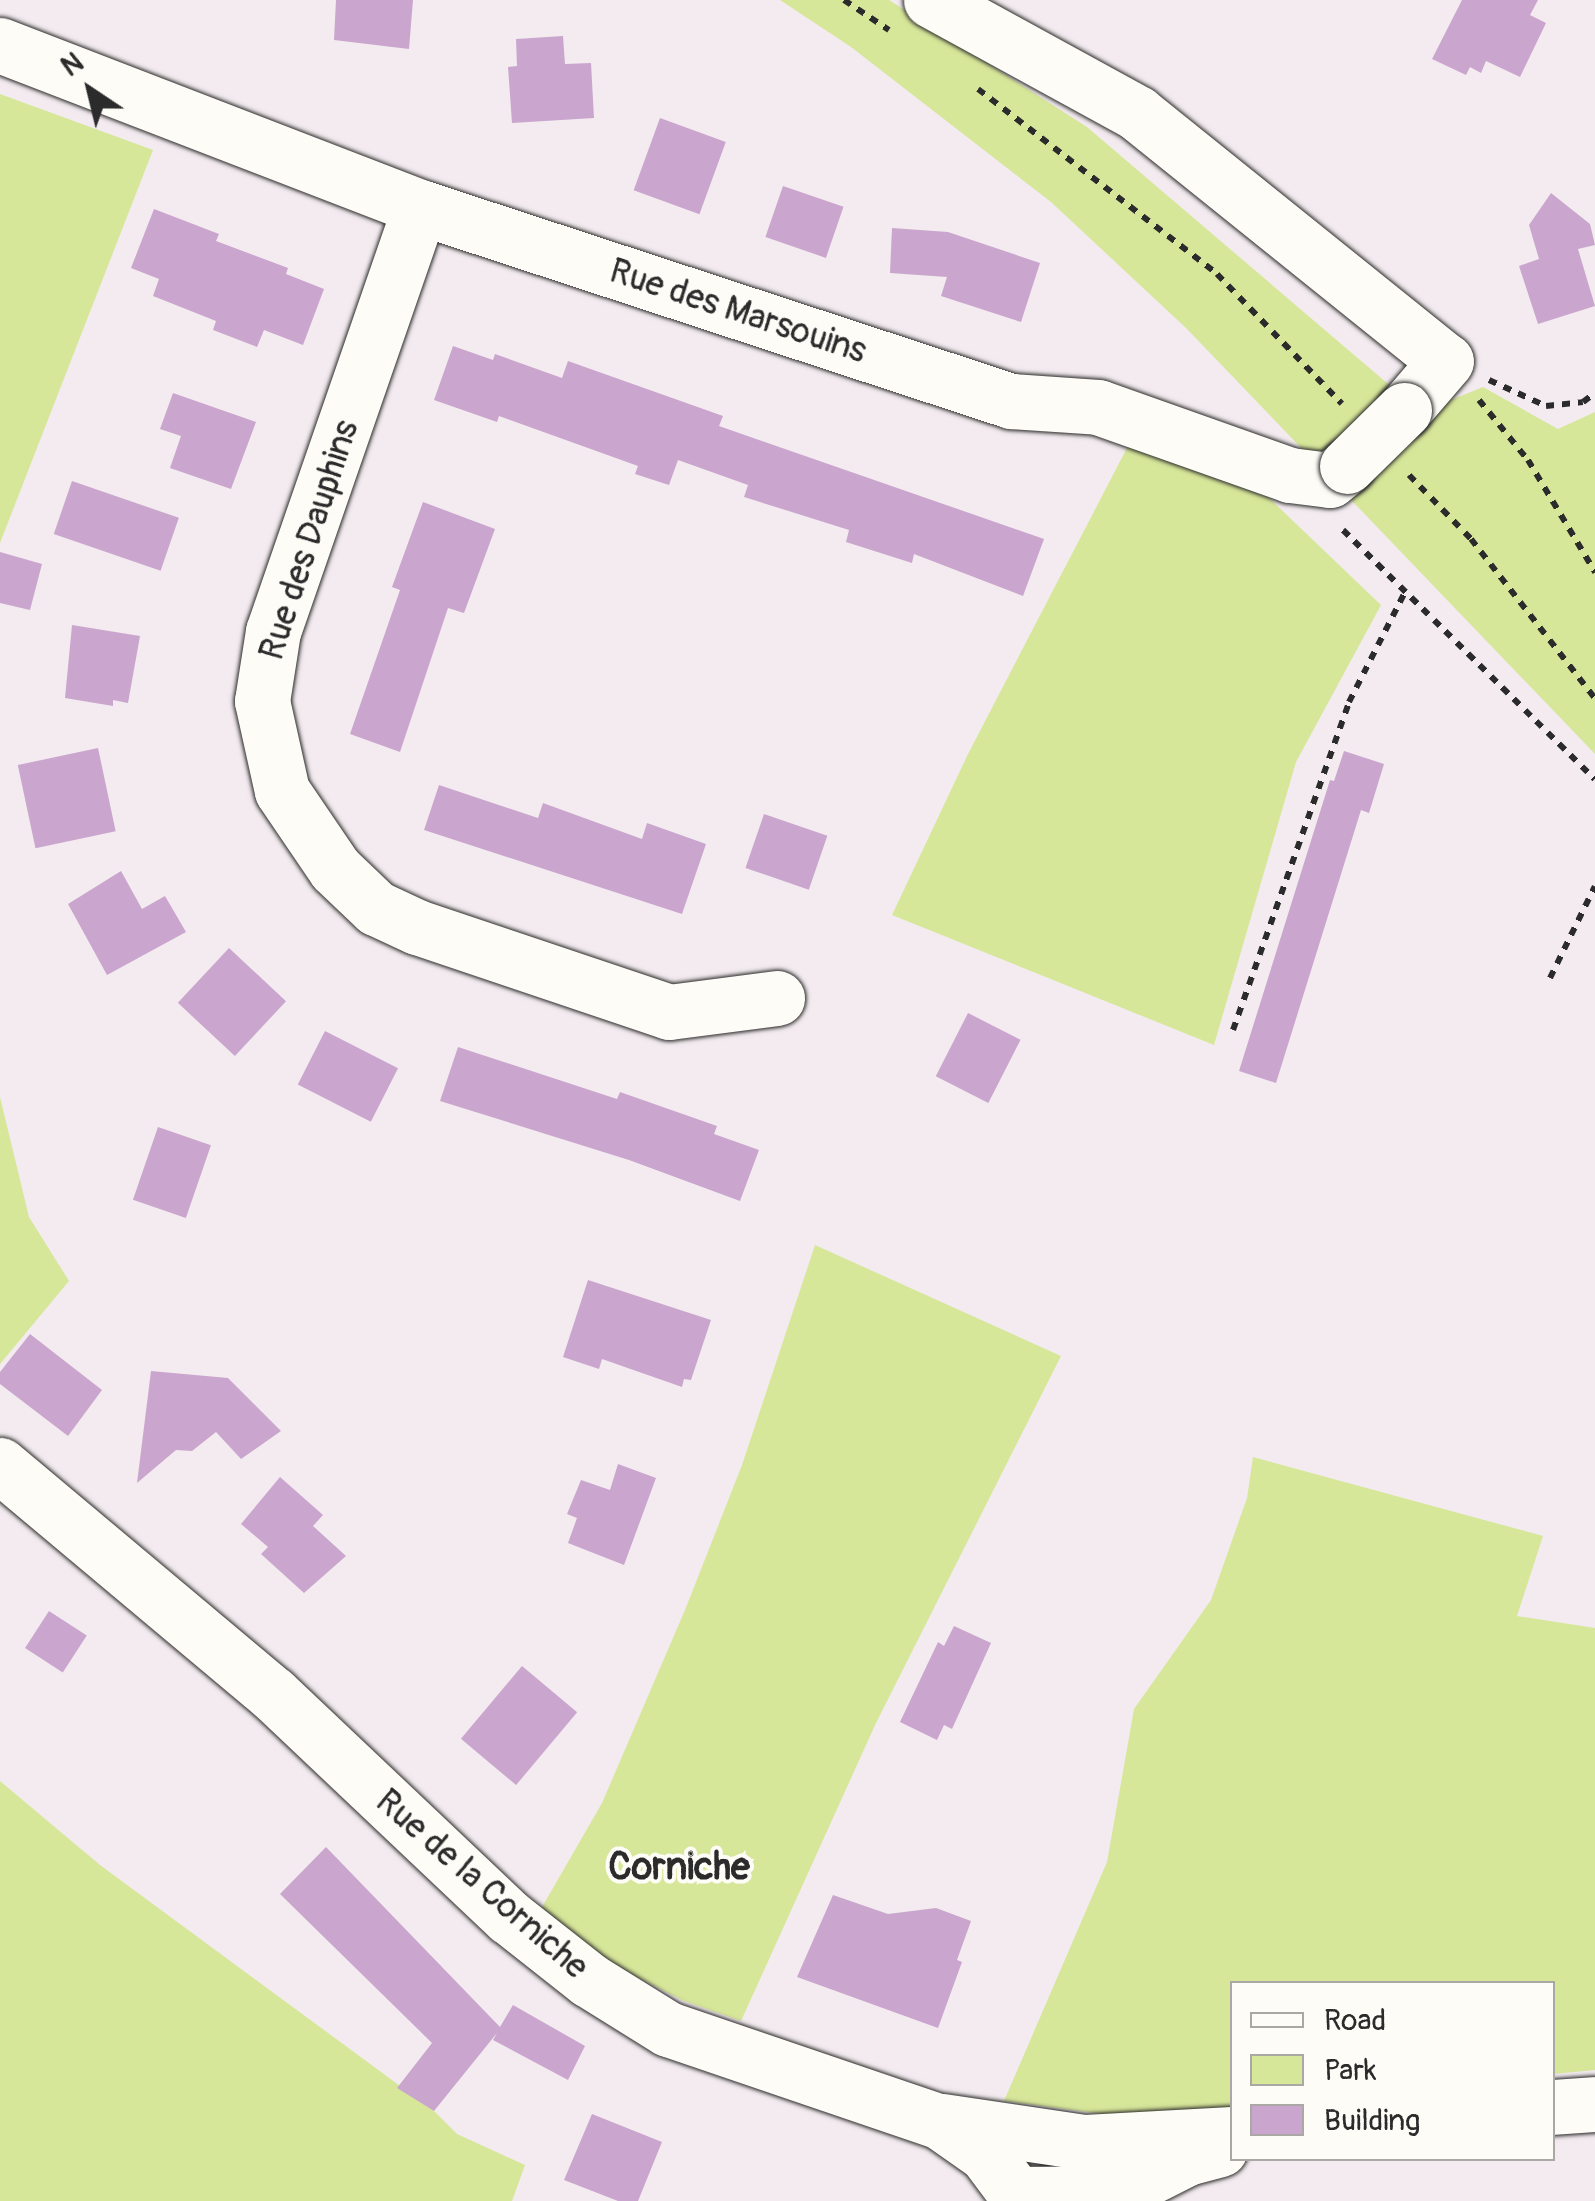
<!DOCTYPE html>
<html>
<head>
<meta charset="utf-8">
<style>
	body { margin:0 }
	#map { position:relative; width:1595px; height:2201px; overflow:hidden; background:#f3ebef; font-family:Pangolin,sans-serif }
	div>[style] { position:absolute }
	[style*='--x'] { left:calc(var(--x)*1px); top:calc(var(--y)*1px); width:calc(var(--w)*1px); rotate:calc(var(--a)*1deg) }
	.green>* { inset:0; background:#d7e79a }
	.building>* { inset:0; background:#caa6ce; transform-origin:0 0 }
	.path>* { height:6px; margin-top:-3px; transform-origin:0; background:repeating-linear-gradient(90deg,#2b2b2b 0 8px,transparent 0 16px) }
	.roads { filter:drop-shadow(0 0 2px #2b2b2b) drop-shadow(0 0 2px #2b2b2b) }
	.minor>* { height:55px; margin:-27.5px; padding:0 27.5px; transform-origin:27.5px; border-radius:27.5px; background:#fdfcf7 }
	.bridges { filter:drop-shadow(0 0 2px #2b2b2b) drop-shadow(0 0 2px #2b2b2b) }
	.minor-bridge>* { height:55px; margin:-27.5px; padding:0 27.5px; transform-origin:27.5px; border-radius:27.5px; background:#fdfcf7 }
	span { translate:-50% -50%; white-space:nowrap; text-align:center; line-height:1.15; -webkit-text-stroke:8px #fdfcf7; paint-order:stroke }
	.street-label { font-size:35px; color:#2b2b2b }
	.neighbourhood-label { font-size:38px; color:#2b2b2b; font-weight:700 }
	.legend { position:absolute; left:1230px; top:1981px; width:325px; height:180px; box-sizing:border-box; background:#fdfcf7; border:2px solid #a9a8a5; margin:0; padding:12px 18px; list-style:none; font-size:30px; color:#2b2b2b }
	.legend li { display:flex; align-items:center; gap:20px; height:50px }
	.legend b { width:50px; border:2px solid #a9a8a5 }
	.north { position:absolute; left:40px; top:40px; width:100px; height:100px; -webkit-text-stroke:8px #fdfcf7; paint-order:stroke; rotate:325deg; font-size:28px; font-weight:700; line-height:40px; text-align:center; color:#2b2b2b }
	.north::after { content:''; display:block; margin:auto; width:35px; height:45px; background:#2b2b2b; clip-path:polygon(50% 0,100% 100%,50% 72%,0 100%) }
</style>
</head>
<body>
<div id="map">
	<div class="green">
		<div style="clip-path:polygon(780px 0,889px 0,1087px 127px,1421px 412px,1483px 387px,1558px 429px,1595px 412px,1595px 754px,1186px 328px,1051px 202px,851px 47px)"></div>
		<div style="clip-path:polygon(0 94px,153px 150px,0 543px)"></div>
		<div style="clip-path:polygon(1128px 446px,1267px 496px,1381px 605px,1296px 762px,1214px 1045px,892px 915px,968px 754px)"></div>
		<div style="clip-path:polygon(0 1097px,29px 1217px,69px 1281px,0 1364px)"></div>
		<div style="clip-path:polygon(815px 1245px,1061px 1356px,876px 1723px,741px 2021px,684px 2001px,617px 1967px,538px 1914px,602px 1803px,685px 1610px,742px 1465px)"></div>
		<div style="clip-path:polygon(1253px 1457px,1543px 1536px,1517px 1616px,1595px 1628px,1595px 2070px,1553px 2074px,1552px 1984px,1232px 1984px,1232px 2109px,1117px 2116px,1004px 2101px,1107px 1862px,1134px 1709px,1211px 1600px,1247px 1498px)"></div>
		<div style="clip-path:polygon(0 1781px,100px 1865px,434px 2111px,457px 2134px,525px 2165px,512px 2201px,0 2201px)"></div>
	</div>
	<div class="building">
		<div style="clip-path:polygon(336px 0,413px 0,409px 49px,334px 40px)"></div>
		<div style="clip-path:polygon(1462px 0,1538px 0,1530px 15px,1546px 23px,1520px 77px,1486px 61px,1481px 73px,1470px 67px,1466px 75px,1432px 59px)"></div>
		<div style="clip-path:polygon(563px 36px,565px 64px,591px 63px,594px 118px,512px 123px,508px 67px,517px 66px,516px 39px)"></div>
		<div style="left:660px;top:118px;width:70px;height:77px;rotate:20deg"></div>
		<div style="left:783px;top:186px;width:64px;height:54px;rotate:19deg"></div>
		<div style="clip-path:polygon(1551px 193px,1590px 224px,1595px 245px,1578px 249px,1595px 306px,1538px 324px,1519px 266px,1539px 259px,1529px 225px)"></div>
		<div style="clip-path:polygon(154px 209px,219px 234px,216px 241px,288px 268px,286px 274px,324px 289px,303px 345px,264px 330px,257px 347px,213px 330px,216px 321px,153px 296px,159px 279px,131px 268px)"></div>
		<div style="clip-path:polygon(892px 228px,948px 232px,1040px 263px,1021px 322px,941px 296px,947px 277px,890px 273px)"></div>
		<div style="clip-path:polygon(453px 346px,493px 360px,495px 354px,562px 378px,568px 361px,723px 416px,719px 426px,1044px 539px,1023px 596px,914px 554px,912px 563px,846px 542px,849px 530px,744px 497px,748px 485px,678px 460px,669px 485px,635px 474px,638px 466px,499px 416px,497px 422px,434px 400px)"></div>
		<div style="clip-path:polygon(173px 393px,256px 422px,231px 489px,170px 468px,181px 436px,160px 429px)"></div>
		<div style="left:72px;top:481px;width:113px;height:56px;rotate:19deg"></div>
		<div style="clip-path:polygon(423px 502px,495px 529px,464px 613px,448px 608px,400px 752px,350px 734px,400px 590px,392px 587px)"></div>
		<div style="clip-path:polygon(0 552px,42px 564px,30px 610px,0 603px)"></div>
		<div style="clip-path:polygon(72px 625px,140px 636px,128px 703px,113px 700px,113px 706px,65px 698px)"></div>
		<div style="left:98px;top:748px;width:85px;height:82px;rotate:78deg"></div>
		<div style="clip-path:polygon(1344px 751px,1384px 764px,1369px 813px,1361px 810px,1276px 1083px,1239px 1071px,1330px 780px,1334px 781px)"></div>
		<div style="clip-path:polygon(439px 785px,538px 818px,543px 803px,642px 839px,647px 823px,706px 844px,682px 914px,424px 830px)"></div>
		<div style="left:764px;top:814px;width:67px;height:57px;rotate:19deg"></div>
		<div style="clip-path:polygon(121px 871px,142px 909px,165px 896px,186px 932px,107px 975px,68px 904px)"></div>
		<div style="left:229px;top:948px;width:78px;height:75px;rotate:43deg"></div>
		<div style="left:968px;top:1013px;width:59px;height:71px;rotate:27deg"></div>
		<div style="left:325px;top:1031px;width:82px;height:60px;rotate:27deg"></div>
		<div style="clip-path:polygon(458px 1047px,617px 1099px,620px 1092px,717px 1126px,714px 1134px,759px 1150px,740px 1201px,629px 1160px,440px 1101px)"></div>
		<div style="left:158px;top:1127px;width:56px;height:77px;rotate:19deg"></div>
		<div style="clip-path:polygon(588px 1280px,711px 1320px,691px 1380px,684px 1379px,682px 1387px,602px 1359px,599px 1369px,563px 1357px)"></div>
		<div style="clip-path:polygon(30px 1334px,102px 1390px,68px 1436px,0 1384px,0 1372px)"></div>
		<div style="clip-path:polygon(151px 1371px,228px 1378px,281px 1431px,241px 1459px,216px 1432px,192px 1451px,176px 1450px,137px 1483px)"></div>
		<div style="clip-path:polygon(618px 1464px,656px 1478px,624px 1565px,568px 1543px,577px 1518px,567px 1514px,581px 1480px,610px 1490px)"></div>
		<div style="clip-path:polygon(280px 1477px,323px 1515px,313px 1526px,346px 1556px,304px 1593px,261px 1554px,268px 1547px,241px 1524px)"></div>
		<div style="left:49px;top:1611px;width:45px;height:44px;rotate:33deg"></div>
		<div style="clip-path:polygon(954px 1626px,991px 1643px,952px 1729px,944px 1725px,937px 1740px,900px 1722px,938px 1642px,944px 1646px)"></div>
		<div style="left:522px;top:1666px;width:72px;height:95px;rotate:40deg"></div>
		<div style="clip-path:polygon(326px 1847px,500px 2027px,513px 2005px,585px 2046px,568px 2080px,493px 2040px,497px 2033px,434px 2111px,397px 2088px,432px 2043px,280px 1894px)"></div>
		<div style="clip-path:polygon(833px 1895px,888px 1914px,936px 1908px,971px 1921px,957px 1960px,962px 1962px,938px 2028px,797px 1977px)"></div>
		<div style="clip-path:polygon(592px 2114px,662px 2142px,638px 2201px,618px 2201px,564px 2180px)"></div>
	</div>
	<div class="path">
		<div style="--x:844;--y:0;--w:54;--a:33.7"></div>
		<div style="--x:978;--y:89;--w:302;--a:37.7"></div>
		<div style="--x:1217;--y:274;--w:180;--a:46.1"></div>
		<div style="--x:1489;--y:380;--w:63;--a:24.5"></div>
		<div style="--x:1546;--y:406;--w:37;--a:-6"></div>
		<div style="--x:1583;--y:402;--w:15;--a:-37"></div>
		<div style="--x:1479;--y:400;--w:77;--a:50.8"></div>
		<div style="--x:1528;--y:460;--w:131;--a:59.1"></div>
		<div style="--x:1409;--y:475;--w:89;--a:45.9"></div>
		<div style="--x:1471;--y:539;--w:202;--a:52.1"></div>
		<div style="--x:1343;--y:530;--w:354;--a:44.7"></div>
		<div style="--x:1550;--y:978;--w:102;--a:-63.9"></div>
		<div style="--x:1233;--y:1030;--w:348;--a:-70.5"></div>
		<div style="--x:1349;--y:702;--w:121;--a:-63"></div>
	</div>
	<div class="roads">
		<div class="minor">
			<div style="--x:931;--y:0;--w:235;--a:28.7"></div>
			<div style="--x:1137;--y:113;--w:396;--a:38.8"></div>
			<div style="--x:1446;--y:361;--w:65;--a:130.6"></div>
			<div style="--x:0;--y:45;--w:450;--a:21.1"></div>
			<div style="--x:420;--y:207;--w:622;--a:18.17"></div>
			<div style="--x:1011;--y:401;--w:87;--a:3.9"></div>
			<div style="--x:1098;--y:407;--w:204;--a:19.5"></div>
			<div style="--x:1290;--y:475;--w:40;--a:7.1"></div>
			<div style="--x:1330;--y:480;--w:22;--a:-39"></div>
			<div style="--x:420;--y:207;--w:449;--a:109.1"></div>
			<div style="--x:273;--y:631;--w:71;--a:98.9"></div>
			<div style="--x:262;--y:701;--w:92;--a:77.5"></div>
			<div style="--x:282;--y:791;--w:94;--a:55.8"></div>
			<div style="--x:335;--y:869;--w:57;--a:43.6"></div>
			<div style="--x:376;--y:908;--w:45;--a:24.9"></div>
			<div style="--x:417;--y:927;--w:266;--a:18.6"></div>
			<div style="--x:669;--y:1012;--w:109;--a:-7.4"></div>
			<div style="--x:0;--y:1465;--w:356;--a:40"></div>
			<div style="--x:273;--y:1694;--w:325;--a:43.4"></div>
			<div style="--x:509;--y:1917;--w:102;--a:38.2"></div>
			<div style="--x:589;--y:1980;--w:93;--a:31.8"></div>
			<div style="--x:668;--y:2029;--w:286;--a:18.8"></div>
			<div style="--x:939;--y:2121;--w:57;--a:35.1"></div>
			<div style="--x:986;--y:2154;--w:59;--a:53.3"></div>
			<div style="--x:1552;--y:2107;--w:43;--a:-4"></div>
			<div style="--x:942;--y:2121;--w:145;--a:8.4"></div>
			<div style="--x:1085;--y:2142;--w:147;--a:-3.1"></div>
			<div style="--x:1017;--y:2194;--w:101;--a:-0.6"></div>
			<div style="--x:1118;--y:2193;--w:77;--a:-26.9"></div>
			<div style="--x:1187;--y:2158;--w:34;--a:-15"></div>
		</div>
	</div>
	<div class="bridges">
		<div class="minor-bridge">
			<div style="--x:1347;--y:466;--w:80;--a:-44.5"></div>
		</div>
	</div>
	<div class="street-label">
		<span style="left:738px;top:311px;rotate:18deg">Rue des Marsouins</span>
		<span style="left:309px;top:540px;rotate:-72deg">Rue des Dauphins</span>
		<span style="left:482px;top:1884px;rotate:41deg">Rue de la Corniche</span>
	</div>
	<div class="neighbourhood-label">
		<span style="left:679px;top:1868px">Corniche</span>
	</div>
	<ul class="legend">
	<li><b style="height:12px;background:#fdfcf7"></b>Road</li>
	<li><b style="height:28px;background:#d7e79a"></b>Park</li>
	<li><b style="height:28px;background:#caa6ce"></b>Building</li>
	</ul>
	<div class="north">N</div>
</div>
</body>
</html>
